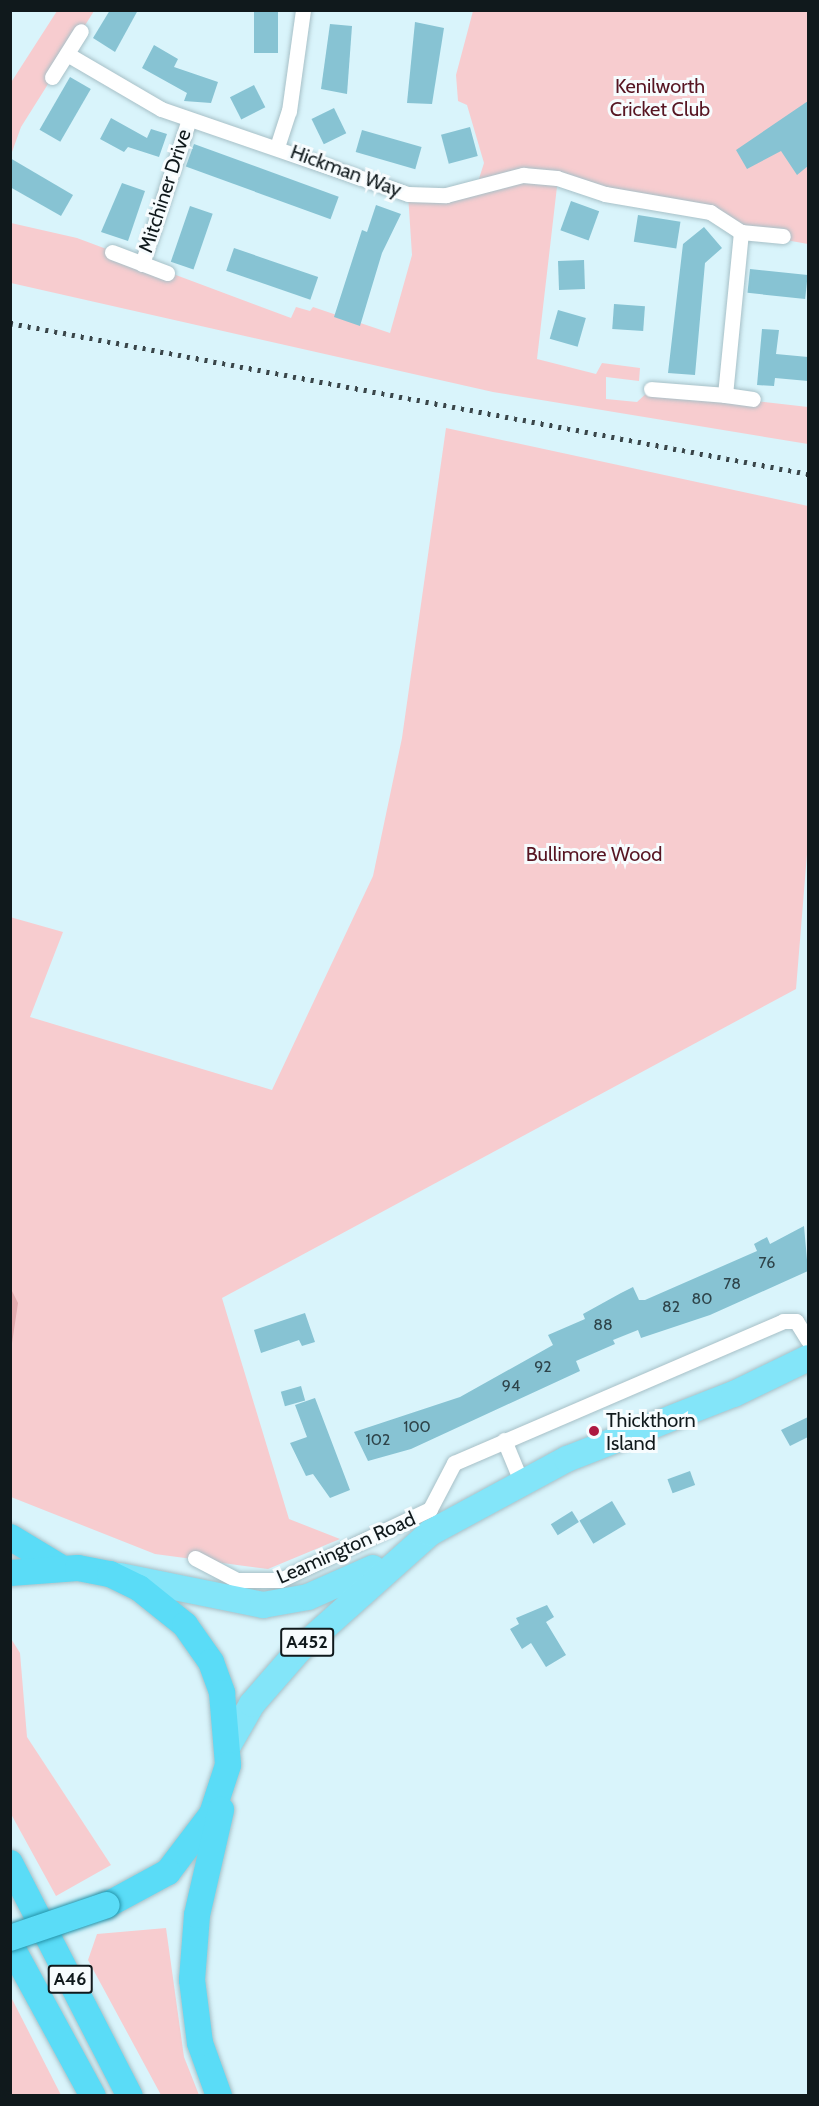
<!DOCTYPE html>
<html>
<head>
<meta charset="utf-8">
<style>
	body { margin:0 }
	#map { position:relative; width:819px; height:2106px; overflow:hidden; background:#d9f4fb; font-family:Cabin,sans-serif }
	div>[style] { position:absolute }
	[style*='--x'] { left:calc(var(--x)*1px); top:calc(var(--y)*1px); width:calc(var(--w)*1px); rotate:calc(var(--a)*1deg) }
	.green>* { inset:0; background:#f7cccf }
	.water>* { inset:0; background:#e3acb0 }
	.building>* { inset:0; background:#87c3d3; transform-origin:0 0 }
	.roads { filter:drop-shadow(0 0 2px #a7c0c7) drop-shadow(0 0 2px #a7c0c7) }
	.minor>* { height:15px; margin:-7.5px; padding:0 7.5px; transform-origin:7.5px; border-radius:7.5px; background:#fff }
	.primary>* { height:26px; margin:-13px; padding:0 13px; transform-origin:13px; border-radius:13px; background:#83e5f9 }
	.trunk>* { height:26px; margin:-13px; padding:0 13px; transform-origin:13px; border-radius:13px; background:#5adcf7 }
	.rail>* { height:4.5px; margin-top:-2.25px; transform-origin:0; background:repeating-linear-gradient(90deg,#394549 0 3px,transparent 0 9px) }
	.bridges { filter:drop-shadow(0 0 2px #2593a9) drop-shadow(0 0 2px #2593a9) }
	.trunk-bridge>* { height:26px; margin:-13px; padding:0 13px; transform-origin:13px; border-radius:13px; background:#5adcf7 }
	.dots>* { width:16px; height:16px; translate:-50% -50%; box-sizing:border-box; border:3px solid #f7fcfe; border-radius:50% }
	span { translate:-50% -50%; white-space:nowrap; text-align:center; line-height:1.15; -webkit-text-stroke:6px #f7fcfe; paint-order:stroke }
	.number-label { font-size:16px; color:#2e444a }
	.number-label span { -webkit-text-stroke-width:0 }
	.shield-label span { padding:2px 4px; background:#f7fcfe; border:2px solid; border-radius:4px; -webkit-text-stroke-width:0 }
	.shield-label { font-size:18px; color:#10191c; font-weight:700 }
	.park-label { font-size:20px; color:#571522 }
	.street-label { font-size:20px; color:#10191c }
	.poi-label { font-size:20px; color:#10191c }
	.left { translate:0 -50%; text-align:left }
	.frame { position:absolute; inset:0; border:12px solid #10191c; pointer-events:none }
</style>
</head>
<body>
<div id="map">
	<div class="green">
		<div style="clip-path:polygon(57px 11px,94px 11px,21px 127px,12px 152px,10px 84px)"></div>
		<div style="clip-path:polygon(473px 11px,808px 11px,808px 244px,741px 232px,710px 212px,558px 178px,537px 359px,596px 374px,602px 363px,640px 368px,639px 381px,606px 377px,606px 399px,637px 402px,651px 389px,808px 407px,808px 444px,493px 392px,11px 283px,11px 223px,77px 238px,291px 318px,296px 307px,310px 311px,313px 307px,390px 333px,412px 255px,408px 194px,477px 185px,484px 163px,467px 105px,458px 101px,456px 75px)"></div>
		<div style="clip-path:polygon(446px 428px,808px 506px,808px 842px,796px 989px,222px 1298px,289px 1519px,340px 1539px,268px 1569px,155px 1554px,11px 1497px,10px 917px,63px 932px,30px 1017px,272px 1090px,373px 876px,402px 738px)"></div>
		<div style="clip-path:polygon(10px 1637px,20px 1653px,27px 1737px,111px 1865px,56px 1896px,11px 1814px)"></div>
		<div style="clip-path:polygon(166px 1928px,184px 2057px,199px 2095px,161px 2095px,88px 1960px,97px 1934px)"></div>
		<div style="clip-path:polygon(11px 1997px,61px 2095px,11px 2095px)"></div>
	</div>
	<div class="water">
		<div style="clip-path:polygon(10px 1287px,18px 1303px,11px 1350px,10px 1350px)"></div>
	</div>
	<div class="building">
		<div style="clip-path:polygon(110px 10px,138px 10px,115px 52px,93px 38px)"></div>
		<div style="left:254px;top:10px;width:24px;height:43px"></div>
		<div style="clip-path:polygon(415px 22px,444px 28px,432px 104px,407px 103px)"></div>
		<div style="clip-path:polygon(330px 24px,352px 26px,347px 94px,321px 89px)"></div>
		<div style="clip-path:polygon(154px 45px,178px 59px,174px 67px,218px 82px,211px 103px,184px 101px,187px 93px,142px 68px)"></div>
		<div style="left:70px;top:77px;width:24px;height:61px;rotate:30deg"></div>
		<div style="left:254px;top:85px;width:25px;height:27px;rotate:63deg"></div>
		<div style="clip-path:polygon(808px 101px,808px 166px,797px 175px,781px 151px,747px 169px,736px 150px)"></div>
		<div style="left:334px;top:108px;width:28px;height:25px;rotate:64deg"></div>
		<div style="clip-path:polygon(111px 118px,147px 138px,151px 129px,167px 134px,159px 157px,128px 147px,124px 152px,100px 139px)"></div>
		<div style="left:470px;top:127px;width:30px;height:30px;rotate:75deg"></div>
		<div style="left:362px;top:130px;width:62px;height:23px;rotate:16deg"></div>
		<div style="left:194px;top:144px;width:154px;height:24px;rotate:20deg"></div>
		<div style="clip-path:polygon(10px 158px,73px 195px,61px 216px,10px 187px)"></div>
		<div style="clip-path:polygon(122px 183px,145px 191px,128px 241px,101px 232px)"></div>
		<div style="left:571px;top:201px;width:30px;height:31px;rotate:20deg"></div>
		<div style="clip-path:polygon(376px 205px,401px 214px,382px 253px,360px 326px,334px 317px,362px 230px,367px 232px)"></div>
		<div style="left:190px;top:206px;width:24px;height:59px;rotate:19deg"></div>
		<div style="left:638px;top:215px;width:43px;height:27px;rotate:9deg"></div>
		<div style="clip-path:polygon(704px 227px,722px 248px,705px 263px,695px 375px,668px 373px,683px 244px)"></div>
		<div style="left:234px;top:248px;width:89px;height:24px;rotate:19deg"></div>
		<div style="left:584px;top:260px;width:29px;height:26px;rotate:88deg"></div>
		<div style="left:750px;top:269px;width:58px;height:24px;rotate:6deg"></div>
		<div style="left:614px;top:304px;width:31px;height:25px;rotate:4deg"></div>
		<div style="left:558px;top:310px;width:29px;height:30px;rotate:16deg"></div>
		<div style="clip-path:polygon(762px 329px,779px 330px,776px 354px,808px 357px,808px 381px,775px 378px,774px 386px,757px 385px)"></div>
		<div style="clip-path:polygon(804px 1226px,808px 1271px,710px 1315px,641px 1338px,638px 1330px,613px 1340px,615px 1344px,576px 1361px,580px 1371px,411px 1449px,368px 1461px,354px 1432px,460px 1397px,553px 1345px,548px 1335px,585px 1319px,583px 1314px,621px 1293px,633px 1287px,639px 1300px,645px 1300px,757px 1251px,754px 1244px,767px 1237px,770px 1244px)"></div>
		<div style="clip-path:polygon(305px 1313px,315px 1342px,302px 1346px,299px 1340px,261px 1353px,254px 1330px)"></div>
		<div style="left:301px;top:1386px;width:15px;height:21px;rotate:74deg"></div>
		<div style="clip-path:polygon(315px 1398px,350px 1490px,330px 1498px,313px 1474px,306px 1476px,290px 1443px,307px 1437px,295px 1405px)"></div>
		<div style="clip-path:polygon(808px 1417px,808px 1437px,790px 1446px,781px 1430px)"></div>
		<div style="left:690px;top:1471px;width:15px;height:24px;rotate:70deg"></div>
		<div style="left:612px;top:1501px;width:27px;height:38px;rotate:59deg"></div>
		<div style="left:572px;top:1511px;width:13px;height:25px;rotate:58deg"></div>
		<div style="clip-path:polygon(547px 1605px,554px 1617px,546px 1622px,566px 1655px,546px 1667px,531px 1643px,522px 1649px,510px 1629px,519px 1624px,516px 1618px)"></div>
	</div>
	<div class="roads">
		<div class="minor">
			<div style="--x:67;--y:54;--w:109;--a:30.3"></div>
			<div style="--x:161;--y:109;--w:261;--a:19"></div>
			<div style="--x:408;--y:194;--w:38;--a:2"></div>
			<div style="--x:446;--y:195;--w:80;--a:-14.6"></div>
			<div style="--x:523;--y:175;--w:34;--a:5"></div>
			<div style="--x:557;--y:178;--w:51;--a:18.4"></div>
			<div style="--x:605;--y:194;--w:107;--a:9.7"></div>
			<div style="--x:710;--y:212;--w:37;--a:33"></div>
			<div style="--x:741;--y:232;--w:42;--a:5.4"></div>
			<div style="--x:52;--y:77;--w:54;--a:-57.8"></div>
			<div style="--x:277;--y:147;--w:38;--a:-72"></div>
			<div style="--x:289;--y:111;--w:102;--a:-82.1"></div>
			<div style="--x:112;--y:252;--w:59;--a:20.9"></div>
			<div style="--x:142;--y:264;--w:152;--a:-72"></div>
			<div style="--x:651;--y:389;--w:74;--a:4.6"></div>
			<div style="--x:725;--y:395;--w:164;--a:-84.4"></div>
			<div style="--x:725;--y:395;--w:28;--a:8"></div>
			<div style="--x:504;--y:1440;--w:44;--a:67.5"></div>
			<div style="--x:195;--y:1558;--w:47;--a:27.6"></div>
			<div style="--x:237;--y:1580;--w:43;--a:0"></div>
			<div style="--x:280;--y:1580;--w:166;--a:-25.3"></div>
			<div style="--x:430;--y:1509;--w:52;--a:-62.4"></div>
			<div style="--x:454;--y:1463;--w:358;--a:-23.3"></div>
			<div style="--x:783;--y:1321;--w:13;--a:0"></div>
			<div style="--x:796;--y:1321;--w:22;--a:58"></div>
		</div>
		<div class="primary">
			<div style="--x:120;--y:1576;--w:146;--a:11.5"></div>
			<div style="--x:263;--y:1605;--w:46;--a:-10.1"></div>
			<div style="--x:308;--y:1597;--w:71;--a:-24"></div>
			<div style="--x:229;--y:1744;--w:46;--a:-60.1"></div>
			<div style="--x:252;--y:1704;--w:70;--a:-49"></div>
			<div style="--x:298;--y:1651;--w:177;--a:-41.8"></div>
			<div style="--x:430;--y:1533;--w:156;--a:-28.4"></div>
			<div style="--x:567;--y:1459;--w:179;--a:-21.3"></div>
			<div style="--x:734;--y:1394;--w:82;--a:-25.9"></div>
		</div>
		<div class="trunk">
			<div style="--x:10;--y:1537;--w:58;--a:31"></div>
			<div style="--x:10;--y:1573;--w:68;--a:-4.2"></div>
			<div style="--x:78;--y:1568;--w:33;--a:11"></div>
			<div style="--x:110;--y:1574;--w:32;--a:26"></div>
			<div style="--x:139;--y:1588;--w:59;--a:38.8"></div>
			<div style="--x:185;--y:1625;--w:45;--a:54.9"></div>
			<div style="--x:211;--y:1662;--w:33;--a:70"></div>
			<div style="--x:222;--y:1693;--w:72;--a:85.2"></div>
			<div style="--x:228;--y:1765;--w:52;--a:108.1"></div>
			<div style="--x:212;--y:1814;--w:73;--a:127.2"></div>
			<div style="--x:168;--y:1872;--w:69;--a:151.6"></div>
			<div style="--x:10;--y:1863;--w:262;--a:62.8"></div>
			<div style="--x:10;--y:1944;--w:173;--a:61.4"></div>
			<div style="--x:219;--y:2096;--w:56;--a:-109.7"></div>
			<div style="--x:200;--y:2043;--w:64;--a:-97.2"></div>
			<div style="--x:192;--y:1980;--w:65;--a:-85.6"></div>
			<div style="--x:197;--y:1915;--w:108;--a:-77.1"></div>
		</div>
	</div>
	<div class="rail">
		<div style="--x:10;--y:323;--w:812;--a:10.71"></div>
	</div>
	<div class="bridges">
		<div class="trunk-bridge">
			<div style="--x:10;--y:1938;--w:102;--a:-18.8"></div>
		</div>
	</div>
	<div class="dots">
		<div style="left:594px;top:1431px;background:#ad1941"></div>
	</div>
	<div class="number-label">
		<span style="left:767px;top:1263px">76</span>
		<span style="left:732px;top:1284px">78</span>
		<span style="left:702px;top:1299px">80</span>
		<span style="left:671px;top:1307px">82</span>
		<span style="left:603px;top:1325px">88</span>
		<span style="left:543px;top:1367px">92</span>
		<span style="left:511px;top:1386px">94</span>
		<span style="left:417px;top:1427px">100</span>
		<span style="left:378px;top:1440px">102</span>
	</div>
	<div class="shield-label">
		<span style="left:307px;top:1642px">A452</span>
		<span style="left:70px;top:1979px">A46</span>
	</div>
	<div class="park-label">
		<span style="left:660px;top:98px">Kenilworth<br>Cricket Club</span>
		<span style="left:594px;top:854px">Bullimore Wood</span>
	</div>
	<div class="street-label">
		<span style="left:346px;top:171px;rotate:20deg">Hickman Way</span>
		<span style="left:165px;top:191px;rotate:-72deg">Mitchiner Drive</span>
		<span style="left:346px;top:1548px;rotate:-24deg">Leamington Road</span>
	</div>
	<div class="poi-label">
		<span class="left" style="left:606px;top:1432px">Thickthorn<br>Island</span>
	</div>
	<div class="frame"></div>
</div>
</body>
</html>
